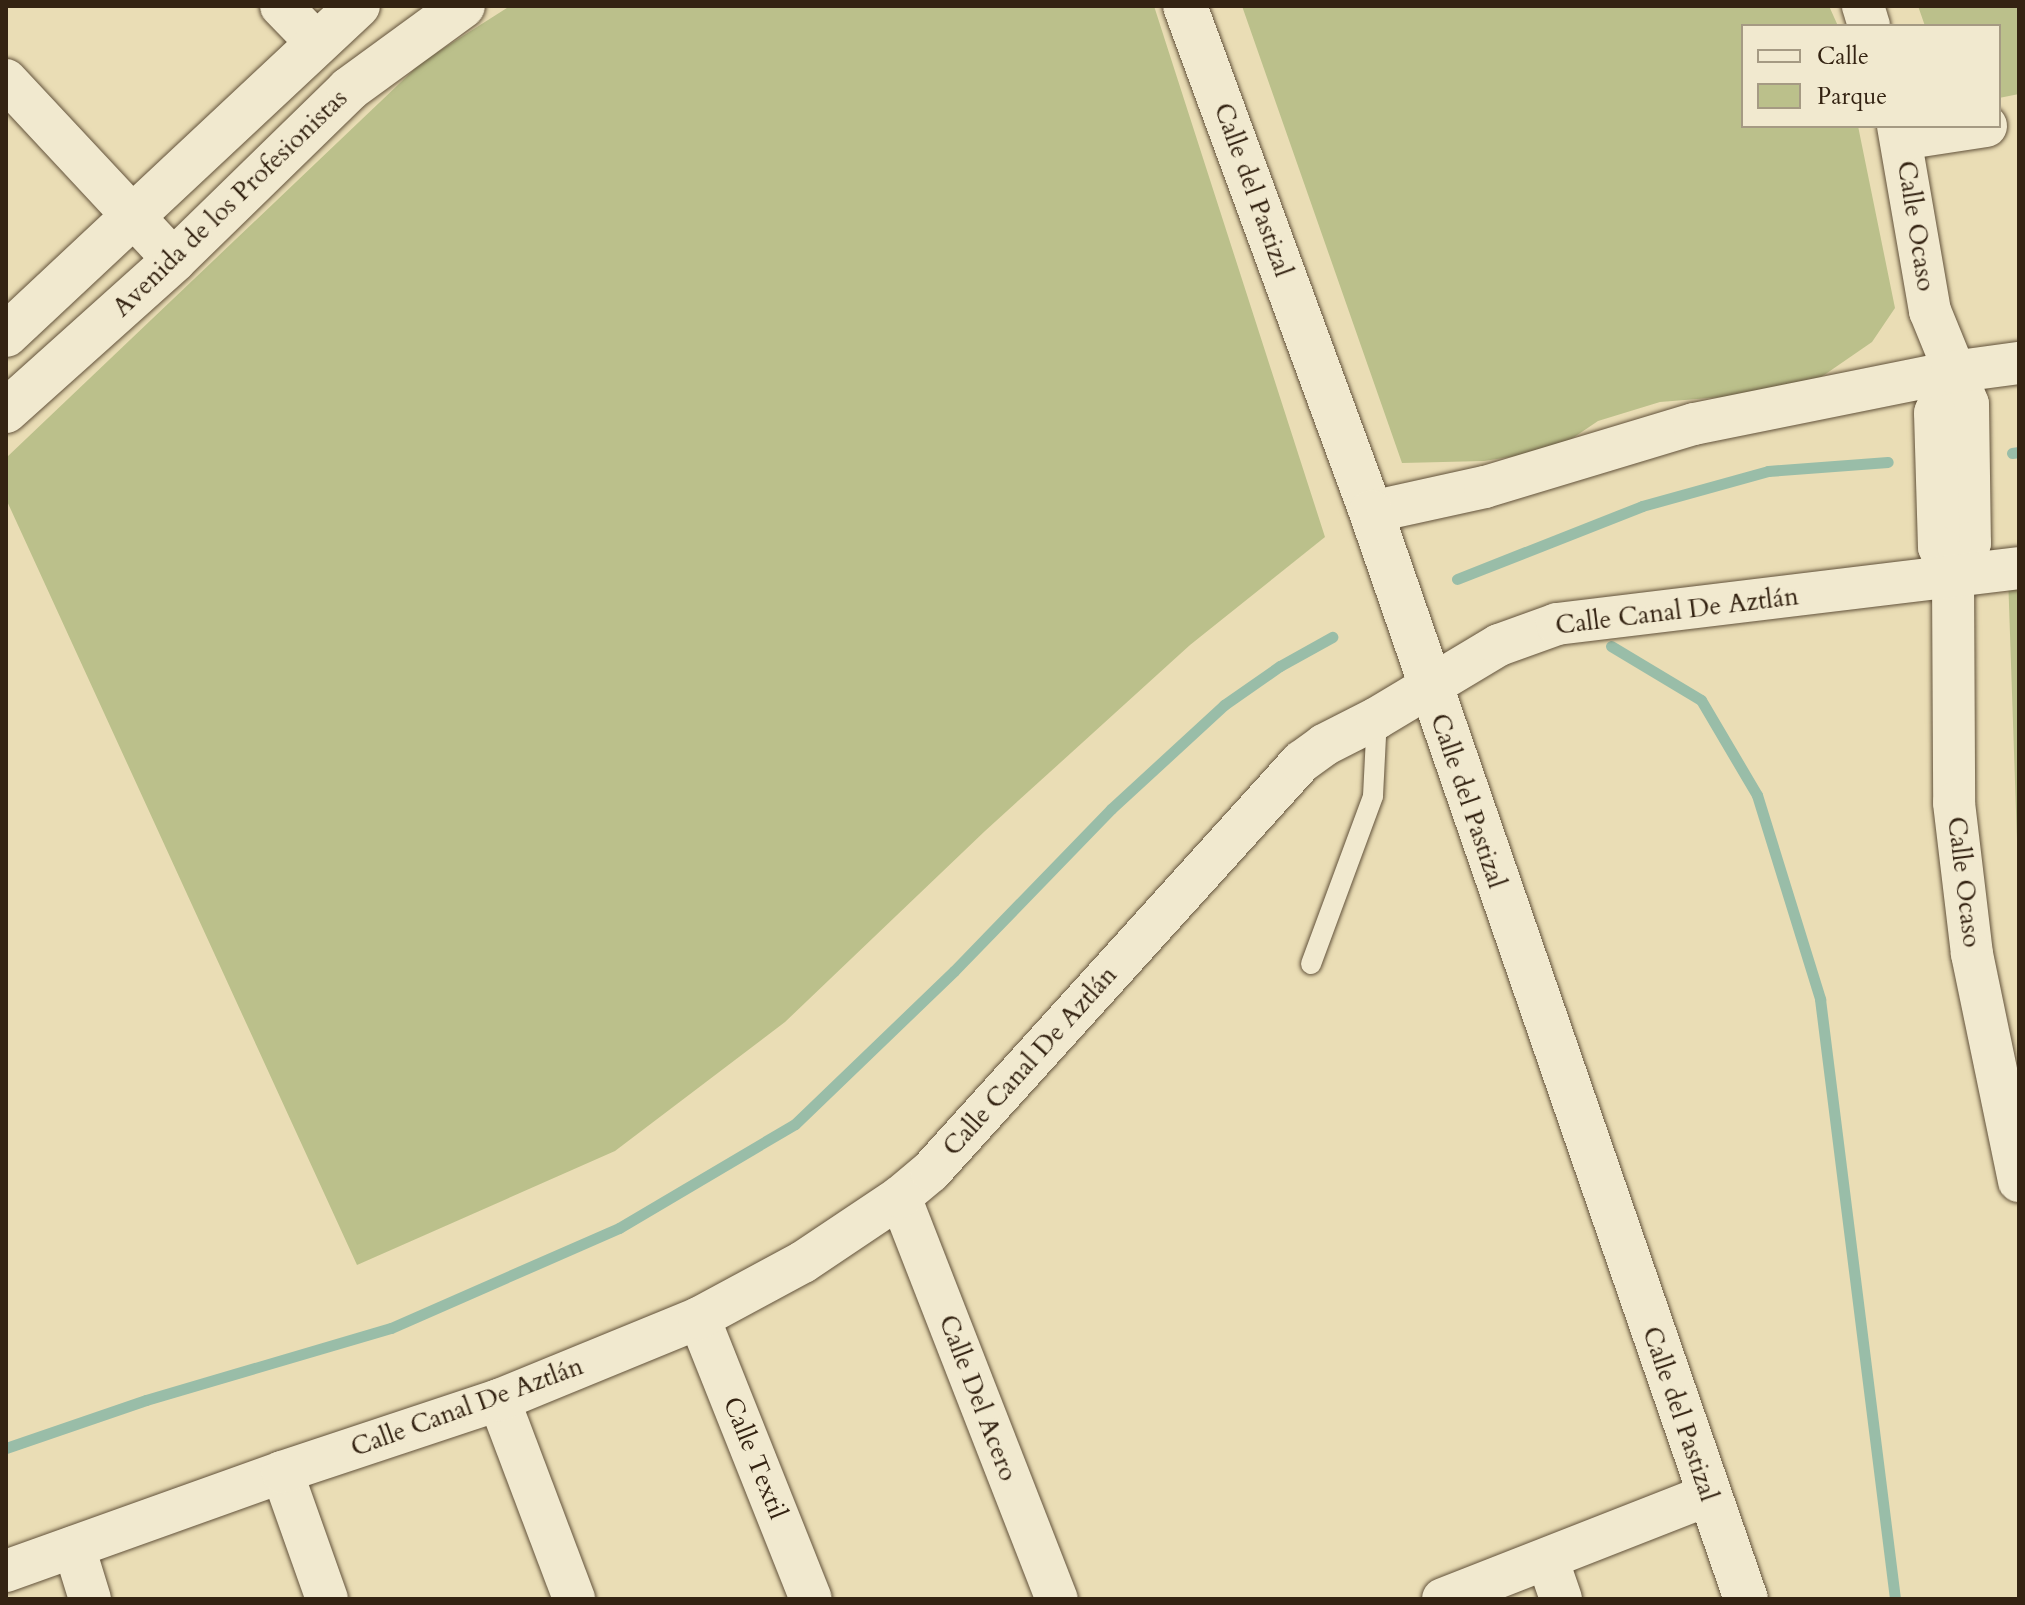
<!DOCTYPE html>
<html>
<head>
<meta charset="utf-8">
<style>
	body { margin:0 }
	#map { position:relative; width:2025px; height:1605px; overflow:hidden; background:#eaddb5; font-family:Cardo,serif }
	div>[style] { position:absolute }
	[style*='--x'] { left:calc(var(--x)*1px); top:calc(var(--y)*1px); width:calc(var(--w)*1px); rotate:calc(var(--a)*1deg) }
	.green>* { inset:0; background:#bbc08b }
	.stream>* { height:11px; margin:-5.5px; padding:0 5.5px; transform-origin:5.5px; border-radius:5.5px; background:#99bda8 }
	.roads { filter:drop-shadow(0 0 2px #62523b) drop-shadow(0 0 2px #62523b) }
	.service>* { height:20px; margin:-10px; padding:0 10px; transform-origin:10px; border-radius:10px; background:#f1e9cf }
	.minor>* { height:42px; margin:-21px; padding:0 21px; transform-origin:21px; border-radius:21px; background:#f1e9cf }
	.tertiary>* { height:44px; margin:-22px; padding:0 22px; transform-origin:22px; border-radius:22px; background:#f1e9cf }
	span { translate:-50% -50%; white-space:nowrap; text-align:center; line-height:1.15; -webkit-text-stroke:6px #f1e9cf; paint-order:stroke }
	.street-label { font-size:26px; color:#342312 }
	.frame { position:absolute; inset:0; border:8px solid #342312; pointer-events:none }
	.legend { position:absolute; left:1741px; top:24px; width:260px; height:104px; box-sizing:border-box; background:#f1e9cf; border:2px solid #a59a83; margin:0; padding:10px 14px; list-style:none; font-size:24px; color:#342312 }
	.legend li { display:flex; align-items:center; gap:16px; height:40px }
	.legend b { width:40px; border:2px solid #a59a83 }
</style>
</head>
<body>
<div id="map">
	<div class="green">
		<div style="clip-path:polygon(510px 6px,1154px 6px,1325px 537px,1190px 645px,985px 831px,785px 1022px,615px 1151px,357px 1265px,6px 499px,6px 458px,422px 62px)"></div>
		<div style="clip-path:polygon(1242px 6px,1829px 6px,1838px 26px,1743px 26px,1743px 126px,1858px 126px,1895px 308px,1872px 342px,1814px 382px,1758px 404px,1722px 397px,1660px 402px,1598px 421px,1555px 450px,1484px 461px,1402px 463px)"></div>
		<div style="clip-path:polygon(1918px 6px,2019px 6px,2019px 94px,1999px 98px,1999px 26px,1925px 26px)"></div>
		<div style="clip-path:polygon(2019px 573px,2019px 899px,2008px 575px)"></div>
	</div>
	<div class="stream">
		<div style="--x:2012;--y:453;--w:7;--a:-8"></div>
		<div style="--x:1457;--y:579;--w:199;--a:-21.5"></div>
		<div style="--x:1642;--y:506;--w:131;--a:-15.5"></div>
		<div style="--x:1768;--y:471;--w:120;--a:-4.3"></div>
		<div style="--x:1611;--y:646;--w:105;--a:31"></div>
		<div style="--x:1701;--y:700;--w:110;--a:59.5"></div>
		<div style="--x:1757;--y:795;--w:214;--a:72.8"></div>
		<div style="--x:1820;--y:999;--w:605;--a:82.87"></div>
		<div style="--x:6;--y:1448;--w:148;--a:-18.9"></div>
		<div style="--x:146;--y:1400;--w:255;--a:-16.4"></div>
		<div style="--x:391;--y:1328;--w:249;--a:-23.7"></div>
		<div style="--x:619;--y:1228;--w:204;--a:-30.6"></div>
		<div style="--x:795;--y:1124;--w:221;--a:-43.9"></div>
		<div style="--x:954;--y:971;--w:226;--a:-45.9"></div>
		<div style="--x:1111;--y:809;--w:154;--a:-42.6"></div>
		<div style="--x:1224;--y:705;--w:68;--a:-34.9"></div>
		<div style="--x:1280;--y:666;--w:60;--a:-29.1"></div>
	</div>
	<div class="roads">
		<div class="service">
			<div style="--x:1311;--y:964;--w:179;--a:-69.7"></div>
			<div style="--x:1373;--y:796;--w:78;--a:-87.1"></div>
		</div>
		<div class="minor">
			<div style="--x:281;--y:6;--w:52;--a:45.8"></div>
			<div style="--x:1863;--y:6;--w:21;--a:73"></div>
			<div style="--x:6;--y:80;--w:246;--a:47"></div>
			<div style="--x:1898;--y:126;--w:188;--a:80.2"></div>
			<div style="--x:1930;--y:311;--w:100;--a:67.8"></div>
			<div style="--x:1968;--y:404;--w:139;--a:89.2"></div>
			<div style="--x:1970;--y:543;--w:39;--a:116"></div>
			<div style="--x:1901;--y:139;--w:86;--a:-8.7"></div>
			<div style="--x:1952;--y:372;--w:44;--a:112.5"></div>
			<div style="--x:1935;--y:413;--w:134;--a:88.3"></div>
			<div style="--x:1939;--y:547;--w:34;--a:66"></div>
			<div style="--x:1953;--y:578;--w:225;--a:89.7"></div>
			<div style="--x:1954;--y:803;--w:152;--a:83.2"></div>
			<div style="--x:1972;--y:954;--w:232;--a:78.3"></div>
			<div style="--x:1371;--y:512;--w:117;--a:-12.4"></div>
			<div style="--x:1485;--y:487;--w:218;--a:-16.8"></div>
			<div style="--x:1694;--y:424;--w:263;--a:-11.4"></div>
			<div style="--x:1952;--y:372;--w:68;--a:-7.7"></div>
			<div style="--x:900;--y:1197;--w:432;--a:68.7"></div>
			<div style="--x:699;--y:1318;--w:302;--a:68.3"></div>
			<div style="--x:499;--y:1400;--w:213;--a:69.3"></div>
			<div style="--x:282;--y:1472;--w:135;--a:70.5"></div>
			<div style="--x:74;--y:1547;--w:54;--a:72.9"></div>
			<div style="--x:1548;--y:1561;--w:40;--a:71.1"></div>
			<div style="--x:6;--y:1571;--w:293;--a:-19.7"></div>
			<div style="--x:282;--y:1472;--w:229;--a:-18.4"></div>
			<div style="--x:499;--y:1400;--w:216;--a:-22.3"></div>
			<div style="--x:699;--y:1318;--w:118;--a:-28.3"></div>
			<div style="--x:803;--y:1262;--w:117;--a:-33.8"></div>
			<div style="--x:900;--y:1197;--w:40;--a:-40"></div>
			<div style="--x:931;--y:1171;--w:552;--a:-47.87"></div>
			<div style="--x:1301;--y:762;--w:29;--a:-36"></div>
			<div style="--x:1324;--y:745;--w:59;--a:-27"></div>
			<div style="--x:1377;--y:718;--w:142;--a:-30.9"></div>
			<div style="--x:1499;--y:645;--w:62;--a:-19.9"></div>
			<div style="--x:1557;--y:624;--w:465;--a:-6.9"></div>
			<div style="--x:1443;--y:1599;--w:285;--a:-21.4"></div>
		</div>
		<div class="tertiary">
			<div style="--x:1185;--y:6;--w:539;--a:69.82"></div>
			<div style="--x:1371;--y:512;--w:1150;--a:70.97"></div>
			<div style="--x:6;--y:335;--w:482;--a:-43.1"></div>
			<div style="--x:6;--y:411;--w:226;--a:-41.9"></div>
			<div style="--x:174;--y:260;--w:245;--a:-44.3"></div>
			<div style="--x:349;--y:89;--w:141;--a:-36.1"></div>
		</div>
	</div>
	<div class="street-label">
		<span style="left:1253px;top:190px;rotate:70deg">Calle del Pastizal</span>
		<span style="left:230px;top:203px;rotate:-44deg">Avenida de los Profesionistas</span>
		<span style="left:1916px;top:226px;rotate:81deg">Calle Ocaso</span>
		<span style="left:1677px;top:611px;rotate:-7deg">Calle Canal De Aztlán</span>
		<span style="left:1468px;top:801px;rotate:71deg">Calle del Pastizal</span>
		<span style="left:1964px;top:882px;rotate:83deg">Calle Ocaso</span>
		<span style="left:1030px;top:1061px;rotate:-48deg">Calle Canal De Aztlán</span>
		<span style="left:978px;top:1398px;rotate:69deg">Calle Del Acero</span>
		<span style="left:467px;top:1407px;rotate:-20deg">Calle Canal De Aztlán</span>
		<span style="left:1680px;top:1414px;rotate:71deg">Calle del Pastizal</span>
		<span style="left:755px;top:1458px;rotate:68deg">Calle Textil</span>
	</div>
	<div class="frame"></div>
	<ul class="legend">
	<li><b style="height:10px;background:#f1e9cf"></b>Calle</li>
	<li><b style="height:22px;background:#bbc08b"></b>Parque</li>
	</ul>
</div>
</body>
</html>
